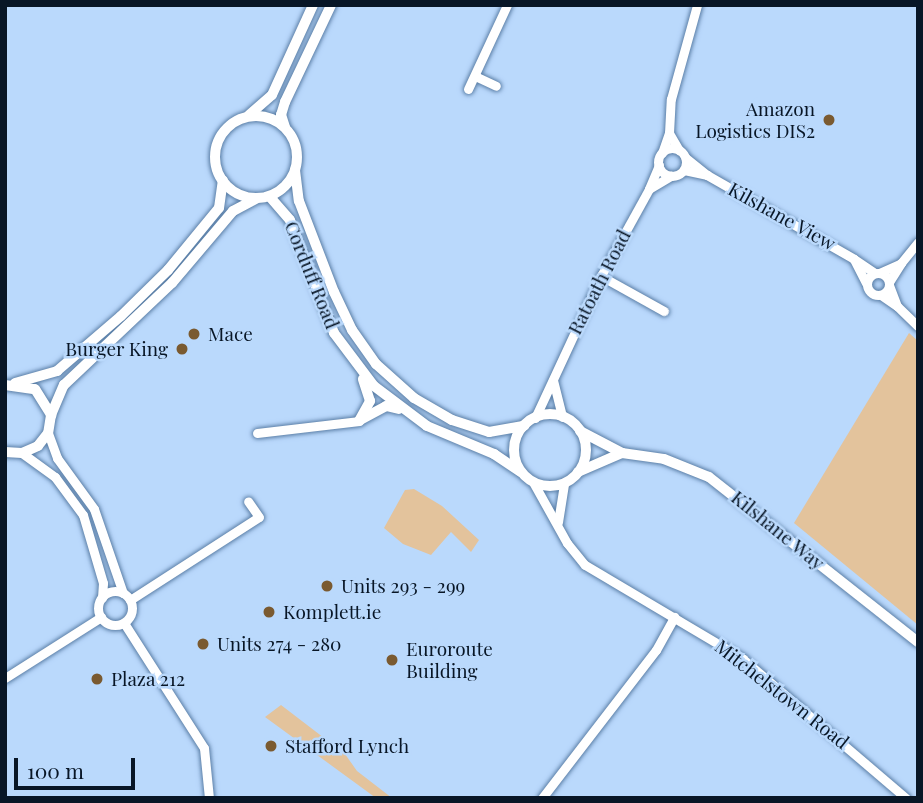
<!DOCTYPE html>
<html>
<head>
<meta charset="utf-8">
<style>
	body { margin:0 }
	#map { position:relative; width:923px; height:803px; overflow:hidden; background:#bad9fc; font-family:"Playfair Display",serif }
	div>[style] { position:absolute }
	[style*='--x'] { left:calc(var(--x)*1px); top:calc(var(--y)*1px); width:calc(var(--w)*1px); rotate:calc(var(--a)*1deg) }
	.green>* { inset:0; background:#e3c39c }
	.roads { filter:drop-shadow(0 0 2px #5b7fa7) drop-shadow(0 0 2px #5b7fa7) }
	.minor>* { height:9px; margin:-4.5px; padding:0 4.5px; transform-origin:4.5px; border-radius:4.5px; background:#fff }
	.minor>.ring { margin:-4.5px; padding:0; box-sizing:content-box; background:none; border:9px solid #fff; border-radius:50% }
	.tertiary>* { height:10px; margin:-5px; padding:0 5px; transform-origin:5px; border-radius:5px; background:#fff }
	.tertiary>.ring { margin:-5px; padding:0; box-sizing:content-box; background:none; border:10px solid #fff; border-radius:50% }
	.dots>* { width:19px; height:19px; translate:-50% -50%; box-sizing:border-box; border:4px solid #bad9fc; border-radius:50% }
	span { translate:-50% -50%; white-space:nowrap; text-align:center; line-height:1.15; -webkit-text-stroke:5px #bad9fc; paint-order:stroke }
	.poi-label { font-size:19px; color:#081626 }
	.right { translate:-100% -50%; text-align:right }
	.left { translate:0 -50%; text-align:left }
	.street-label { font-size:19px; color:#081626 }
	.frame { position:absolute; inset:0; border:7px solid #081626; pointer-events:none }
	.scale { position:absolute; left:14px; top:758px; width:121px; height:32px; box-sizing:border-box; border:4px solid #081626; border-top:0; padding-left:9px; font-size:21px; line-height:24px; white-space:nowrap; color:#081626; -webkit-text-stroke:5px #bad9fc; paint-order:stroke }
</style>
</head>
<body>
<div id="map">
	<div class="green">
		<div style="clip-path:polygon(909px 333px,918px 341px,918px 625px,794px 523px)"></div>
		<div style="clip-path:polygon(414px 489px,442px 506px,479px 540px,471px 552px,451px 532px,431px 555px,403px 544px,384px 528px,405px 490px)"></div>
		<div style="clip-path:polygon(281px 705px,345px 754px,357px 771px,392px 798px,376px 798px,265px 717px)"></div>
	</div>
	<div class="roads">
		<div class="minor">
			<div style="--x:475;--y:76;--w:23;--a:25"></div>
			<div style="--x:468;--y:89;--w:93;--a:-65.1"></div>
			<div style="--x:669;--y:133;--w:34;--a:-87"></div>
			<div style="--x:671;--y:99;--w:98;--a:-74.5"></div>
			<div class="ring" style="left:658px;top:148px;width:19px;height:19px"></div>
			<div style="--x:662;--y:153;--w:21;--a:-71"></div>
			<div style="--x:669;--y:133;--w:20;--a:60"></div>
			<div style="--x:659;--y:165;--w:26;--a:113"></div>
			<div style="--x:649;--y:189;--w:26;--a:-31"></div>
			<div style="--x:684;--y:170;--w:24;--a:12"></div>
			<div style="--x:707;--y:175;--w:28;--a:-141"></div>
			<div style="--x:707;--y:175;--w:169;--a:29.7"></div>
			<div style="--x:901;--y:263;--w:27;--a:-51"></div>
			<div class="ring" style="left:867px;top:273px;width:13px;height:13px"></div>
			<div style="--x:879;--y:273;--w:24;--a:-24"></div>
			<div style="--x:901;--y:263;--w:22;--a:122"></div>
			<div style="--x:601;--y:276;--w:72;--a:29.1"></div>
			<div style="--x:866;--y:283;--w:27;--a:-117"></div>
			<div style="--x:854;--y:259;--w:25;--a:34"></div>
			<div style="--x:881;--y:295;--w:19;--a:35"></div>
			<div style="--x:897;--y:306;--w:22;--a:-111"></div>
			<div style="--x:897;--y:306;--w:29;--a:44"></div>
			<div style="--x:553;--y:380;--w:38;--a:76"></div>
			<div style="--x:535;--y:418;--w:157;--a:-65.1"></div>
			<div style="--x:601;--y:276;--w:99;--a:-61.1"></div>
			<div style="--x:48;--y:433;--w:27;--a:70"></div>
			<div style="--x:57;--y:458;--w:63;--a:54"></div>
			<div style="--x:94;--y:509;--w:89;--a:71"></div>
			<div style="--x:257;--y:433;--w:103;--a:-6.7"></div>
			<div style="--x:22;--y:453;--w:41;--a:36"></div>
			<div style="--x:55;--y:477;--w:47;--a:53.6"></div>
			<div style="--x:83;--y:515;--w:71;--a:73.6"></div>
			<div style="--x:103;--y:583;--w:15;--a:94"></div>
			<div style="--x:533;--y:482;--w:70;--a:60.9"></div>
			<div style="--x:567;--y:543;--w:28;--a:51"></div>
			<div style="--x:585;--y:565;--w:184;--a:30.7"></div>
			<div style="--x:743;--y:659;--w:214;--a:40.5"></div>
			<div style="--x:558;--y:522;--w:39;--a:-81"></div>
			<div class="ring" style="left:98px;top:591px;width:25px;height:25px"></div>
			<div style="--x:130;--y:600;--w:153;--a:-32.8"></div>
			<div style="--x:259;--y:517;--w:19;--a:-125"></div>
			<div style="--x:124;--y:623;--w:148;--a:57.4"></div>
			<div style="--x:204;--y:748;--w:50;--a:84.3"></div>
			<div style="--x:5;--y:678;--w:114;--a:-32.4"></div>
			<div style="--x:542;--y:798;--w:187;--a:-52.4"></div>
			<div style="--x:656;--y:650;--w:38;--a:-61"></div>
		</div>
		<div class="tertiary">
			<div style="--x:249;--y:115;--w:30;--a:-41"></div>
			<div style="--x:272;--y:95;--w:99;--a:-65.5"></div>
			<div class="ring" style="left:215px;top:116px;width:72px;height:72px"></div>
			<div style="--x:285;--y:127;--w:13;--a:-108"></div>
			<div style="--x:281;--y:115;--w:14;--a:-73"></div>
			<div style="--x:285;--y:102;--w:107;--a:-64.6"></div>
			<div style="--x:295;--y:170;--w:31;--a:83"></div>
			<div style="--x:299;--y:201;--w:97;--a:69"></div>
			<div style="--x:334;--y:292;--w:42;--a:64.7"></div>
			<div style="--x:352;--y:330;--w:42;--a:54.8"></div>
			<div style="--x:376;--y:364;--w:51;--a:41.8"></div>
			<div style="--x:414;--y:398;--w:44;--a:30.1"></div>
			<div style="--x:452;--y:420;--w:39;--a:18"></div>
			<div style="--x:489;--y:432;--w:36;--a:-10"></div>
			<div style="--x:270;--y:197;--w:30;--a:49"></div>
			<div style="--x:290;--y:220;--w:121;--a:68.7"></div>
			<div style="--x:334;--y:333;--w:66;--a:53"></div>
			<div style="--x:374;--y:386;--w:66;--a:37"></div>
			<div style="--x:427;--y:426;--w:73;--a:22.7"></div>
			<div style="--x:494;--y:454;--w:32;--a:34"></div>
			<div style="--x:15;--y:383;--w:44;--a:-15.9"></div>
			<div style="--x:57;--y:371;--w:84;--a:-40.7"></div>
			<div style="--x:121;--y:316;--w:66;--a:-44.4"></div>
			<div style="--x:168;--y:270;--w:80;--a:-50.6"></div>
			<div style="--x:219;--y:208;--w:28;--a:-82"></div>
			<div style="--x:5;--y:385;--w:30;--a:8"></div>
			<div style="--x:35;--y:389;--w:31;--a:58"></div>
			<div style="--x:51;--y:415;--w:18;--a:99"></div>
			<div style="--x:48;--y:433;--w:16;--a:128"></div>
			<div style="--x:38;--y:446;--w:17;--a:156"></div>
			<div style="--x:22;--y:453;--w:17;--a:-177"></div>
			<div class="ring" style="left:514px;top:414px;width:62px;height:62px"></div>
			<div style="--x:51;--y:415;--w:33;--a:-67"></div>
			<div style="--x:64;--y:385;--w:149;--a:-43.4"></div>
			<div style="--x:172;--y:283;--w:94;--a:-49.7"></div>
			<div style="--x:233;--y:211;--w:26;--a:-28"></div>
			<div style="--x:360;--y:420;--w:30;--a:-28"></div>
			<div style="--x:386;--y:406;--w:13;--a:13"></div>
			<div style="--x:359;--y:421;--w:23;--a:-61"></div>
			<div style="--x:370;--y:401;--w:23;--a:-108"></div>
			<div style="--x:580;--y:431;--w:47;--a:27.6"></div>
			<div style="--x:622;--y:453;--w:42;--a:8.1"></div>
			<div style="--x:664;--y:459;--w:48;--a:21.8"></div>
			<div style="--x:709;--y:477;--w:266;--a:38.3"></div>
			<div style="--x:578;--y:472;--w:48;--a:-23.4"></div>
		</div>
	</div>
	<div class="dots">
		<div style="left:829px;top:120px;background:#7a5a30"></div>
		<div style="left:194px;top:334px;background:#7a5a30"></div>
		<div style="left:182px;top:349px;background:#7a5a30"></div>
		<div style="left:327px;top:586px;background:#7a5a30"></div>
		<div style="left:269px;top:612px;background:#7a5a30"></div>
		<div style="left:203px;top:644px;background:#7a5a30"></div>
		<div style="left:392px;top:660px;background:#7a5a30"></div>
		<div style="left:97px;top:679px;background:#7a5a30"></div>
		<div style="left:271px;top:746px;background:#7a5a30"></div>
	</div>
	<div class="poi-label">
		<span class="right" style="left:815px;top:120px">Amazon<br>Logistics DIS2</span>
		<span class="left" style="left:208px;top:334px">Mace</span>
		<span class="right" style="left:168px;top:349px">Burger King</span>
		<span class="left" style="left:341px;top:586px">Units 293 - 299</span>
		<span class="left" style="left:283px;top:612px">Komplett.ie</span>
		<span class="left" style="left:217px;top:644px">Units 274 - 280</span>
		<span class="left" style="left:406px;top:660px">Euroroute<br>Building</span>
		<span class="left" style="left:111px;top:679px">Plaza 212</span>
		<span class="left" style="left:285px;top:746px">Stafford Lynch</span>
	</div>
	<div class="street-label">
		<span style="left:782px;top:216px;rotate:29deg">Kilshane View</span>
		<span style="left:312px;top:275px;rotate:68deg">Corduff Road</span>
		<span style="left:599px;top:282px;rotate:-63deg">Ratoath Road</span>
		<span style="left:778px;top:530px;rotate:39deg">Kilshane Way</span>
		<span style="left:782px;top:694px;rotate:38deg">Mitchelstown Road</span>
	</div>
	<div class="frame"></div>
	<div class="scale">100 m</div>
</div>
</body>
</html>
